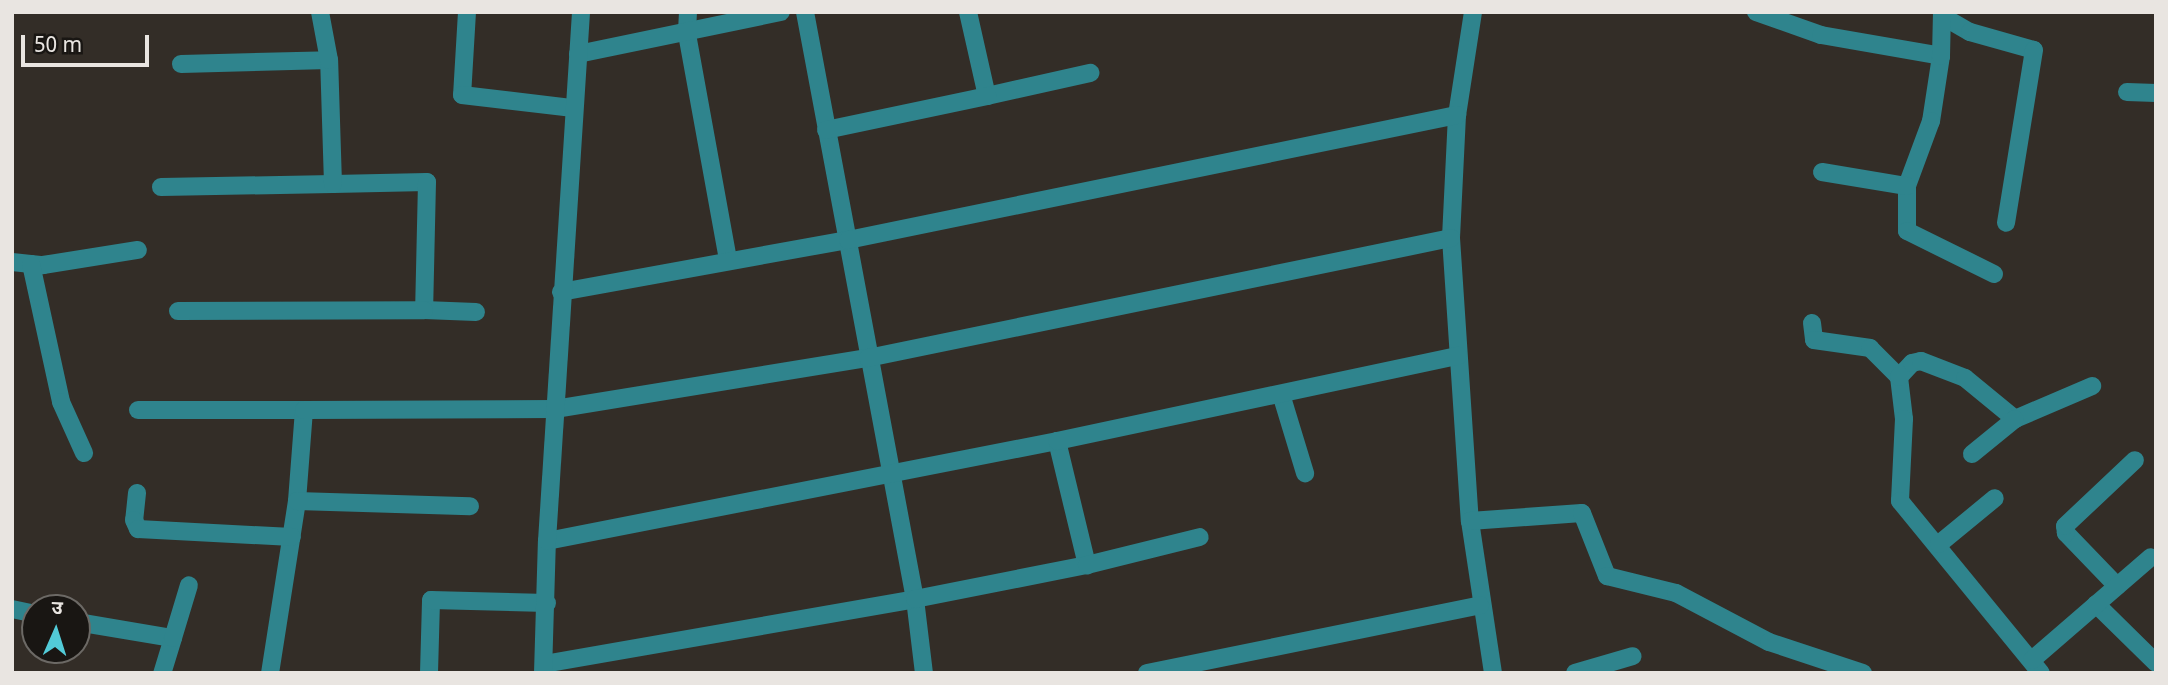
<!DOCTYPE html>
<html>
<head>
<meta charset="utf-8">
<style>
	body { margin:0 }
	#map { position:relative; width:2168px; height:685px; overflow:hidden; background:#332d27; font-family:Georgia,"Noto Sans Devanagari",serif }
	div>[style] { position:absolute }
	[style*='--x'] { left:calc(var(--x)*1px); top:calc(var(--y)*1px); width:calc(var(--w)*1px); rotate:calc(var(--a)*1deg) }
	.minor>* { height:18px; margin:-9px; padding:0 9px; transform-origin:9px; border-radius:9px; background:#2f848d }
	span { translate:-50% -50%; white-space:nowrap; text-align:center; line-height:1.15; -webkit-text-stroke:7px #191613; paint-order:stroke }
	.frame { position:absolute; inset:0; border:14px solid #e9e5e1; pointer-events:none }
	.north { position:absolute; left:21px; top:594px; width:70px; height:70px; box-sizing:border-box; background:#191613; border:2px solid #6c6965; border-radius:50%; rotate:3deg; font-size:19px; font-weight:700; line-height:28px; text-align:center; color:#e9e5e1 }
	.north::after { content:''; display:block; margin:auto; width:24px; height:32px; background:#52cbd8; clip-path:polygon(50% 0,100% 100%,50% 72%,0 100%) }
	.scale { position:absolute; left:21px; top:35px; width:128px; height:32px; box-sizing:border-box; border:4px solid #e9e5e1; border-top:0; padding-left:9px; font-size:21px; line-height:24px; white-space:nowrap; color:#e9e5e1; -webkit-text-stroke:5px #191613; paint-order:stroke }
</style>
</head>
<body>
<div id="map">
	<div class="minor">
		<div style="--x:467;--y:12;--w:83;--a:93.4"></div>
		<div style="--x:462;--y:95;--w:112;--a:6.7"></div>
		<div style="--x:688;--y:12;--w:22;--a:93"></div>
		<div style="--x:687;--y:34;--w:230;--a:79.7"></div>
		<div style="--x:805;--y:12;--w:597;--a:79.39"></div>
		<div style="--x:915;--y:599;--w:75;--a:83.1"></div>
		<div style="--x:968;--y:12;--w:86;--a:77.3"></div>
		<div style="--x:987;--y:96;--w:106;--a:-12.6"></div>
		<div style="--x:1473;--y:12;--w:104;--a:98.8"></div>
		<div style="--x:1457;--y:115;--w:123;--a:92.8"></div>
		<div style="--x:1451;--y:238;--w:284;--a:86.2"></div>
		<div style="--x:1470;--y:521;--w:154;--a:81.4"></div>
		<div style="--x:1756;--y:12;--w:69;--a:19.5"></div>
		<div style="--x:1821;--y:35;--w:122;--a:9.9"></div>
		<div style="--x:1941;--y:56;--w:66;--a:98.7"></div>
		<div style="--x:1931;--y:121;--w:69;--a:110.3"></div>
		<div style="--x:1907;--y:186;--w:45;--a:90"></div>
		<div style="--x:1907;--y:231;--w:97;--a:26.3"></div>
		<div style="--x:1942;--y:16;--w:32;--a:30"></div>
		<div style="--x:1970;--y:32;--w:66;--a:15.7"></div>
		<div style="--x:2034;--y:50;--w:175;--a:99.2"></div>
		<div style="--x:578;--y:54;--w:207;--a:-11.7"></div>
		<div style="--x:1941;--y:56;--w:44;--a:-88.7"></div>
		<div style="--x:181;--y:64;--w:148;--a:-1.5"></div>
		<div style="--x:2127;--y:92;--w:29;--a:2"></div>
		<div style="--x:826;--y:130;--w:165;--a:-11.9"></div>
		<div style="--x:1822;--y:172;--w:86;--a:9.4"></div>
		<div style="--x:333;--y:184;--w:94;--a:-1.2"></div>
		<div style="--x:427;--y:182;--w:128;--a:91.3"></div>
		<div style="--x:424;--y:310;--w:52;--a:2.2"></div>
		<div style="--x:161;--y:187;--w:172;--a:-1"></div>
		<div style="--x:333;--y:184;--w:124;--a:-91.8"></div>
		<div style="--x:329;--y:60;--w:49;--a:-100.6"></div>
		<div style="--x:12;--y:262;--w:31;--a:6"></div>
		<div style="--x:43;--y:265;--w:96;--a:-9"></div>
		<div style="--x:31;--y:264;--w:141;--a:77.7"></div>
		<div style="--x:61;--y:402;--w:56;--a:65.7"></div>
		<div style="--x:561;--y:292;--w:292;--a:-10.3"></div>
		<div style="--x:848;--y:240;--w:622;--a:-11.6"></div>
		<div style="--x:178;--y:311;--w:246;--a:-0.2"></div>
		<div style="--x:1812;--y:323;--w:17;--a:83"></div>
		<div style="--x:1814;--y:340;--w:57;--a:8.1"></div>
		<div style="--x:1870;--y:348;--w:41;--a:45"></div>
		<div style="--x:1899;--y:377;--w:42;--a:83.2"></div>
		<div style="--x:1904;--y:419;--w:82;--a:92.8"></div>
		<div style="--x:1900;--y:501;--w:222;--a:50.7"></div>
		<div style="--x:1899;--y:377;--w:19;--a:-47"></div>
		<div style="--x:1912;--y:363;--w:9;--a:-13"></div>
		<div style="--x:1921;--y:361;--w:47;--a:21.1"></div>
		<div style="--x:1965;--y:378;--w:65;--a:39.4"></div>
		<div style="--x:2015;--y:419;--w:84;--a:-23.2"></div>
		<div style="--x:1281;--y:394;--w:83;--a:73.1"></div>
		<div style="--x:138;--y:410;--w:166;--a:0"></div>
		<div style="--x:304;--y:410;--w:91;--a:94.4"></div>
		<div style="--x:297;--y:501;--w:174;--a:98.9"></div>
		<div style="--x:304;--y:410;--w:251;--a:-0.2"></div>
		<div style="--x:555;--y:409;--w:317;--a:-9.3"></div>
		<div style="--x:868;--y:358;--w:595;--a:-11.63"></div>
		<div style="--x:1057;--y:441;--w:128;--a:76.4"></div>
		<div style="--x:1972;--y:454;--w:55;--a:-39.1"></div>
		<div style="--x:137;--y:493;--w:27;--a:96"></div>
		<div style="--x:134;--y:520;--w:10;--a:66"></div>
		<div style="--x:138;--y:529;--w:154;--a:3"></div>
		<div style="--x:297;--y:501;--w:173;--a:1.7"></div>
		<div style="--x:1470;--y:521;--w:112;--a:-4.1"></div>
		<div style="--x:1582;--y:513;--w:68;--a:68.4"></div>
		<div style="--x:1607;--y:576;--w:71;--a:13.8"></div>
		<div style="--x:1676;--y:593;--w:105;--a:27.8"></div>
		<div style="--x:1769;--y:642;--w:99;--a:18.3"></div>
		<div style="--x:547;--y:541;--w:520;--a:-11.09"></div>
		<div style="--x:1057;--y:441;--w:410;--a:-12"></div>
		<div style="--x:1939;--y:544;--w:72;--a:-39.4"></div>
		<div style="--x:2117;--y:586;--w:74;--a:-133.9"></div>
		<div style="--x:2066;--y:533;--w:7;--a:-98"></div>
		<div style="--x:2065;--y:526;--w:96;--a:-43.3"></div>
		<div style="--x:2096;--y:604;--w:84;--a:44.5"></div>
		<div style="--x:12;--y:609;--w:24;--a:12"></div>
		<div style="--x:77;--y:622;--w:97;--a:9.5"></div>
		<div style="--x:173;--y:638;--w:37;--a:107"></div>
		<div style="--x:173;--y:638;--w:55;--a:-73.2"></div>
		<div style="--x:2032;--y:660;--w:157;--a:-40.9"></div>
		<div style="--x:544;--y:664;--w:377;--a:-9.9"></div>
		<div style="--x:915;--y:599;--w:175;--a:-11.2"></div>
		<div style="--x:1087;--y:565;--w:116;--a:-13.9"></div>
		<div style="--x:429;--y:673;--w:73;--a:-88.4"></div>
		<div style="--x:431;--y:600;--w:116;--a:1.5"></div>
		<div style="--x:543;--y:673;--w:132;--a:-88.3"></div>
		<div style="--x:547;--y:541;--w:530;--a:-86.32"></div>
		<div style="--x:1147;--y:673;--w:340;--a:-11.5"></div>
		<div style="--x:1575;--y:673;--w:60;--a:-16.3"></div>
	</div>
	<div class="frame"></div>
	<div class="north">उ</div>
	<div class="scale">50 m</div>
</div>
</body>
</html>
